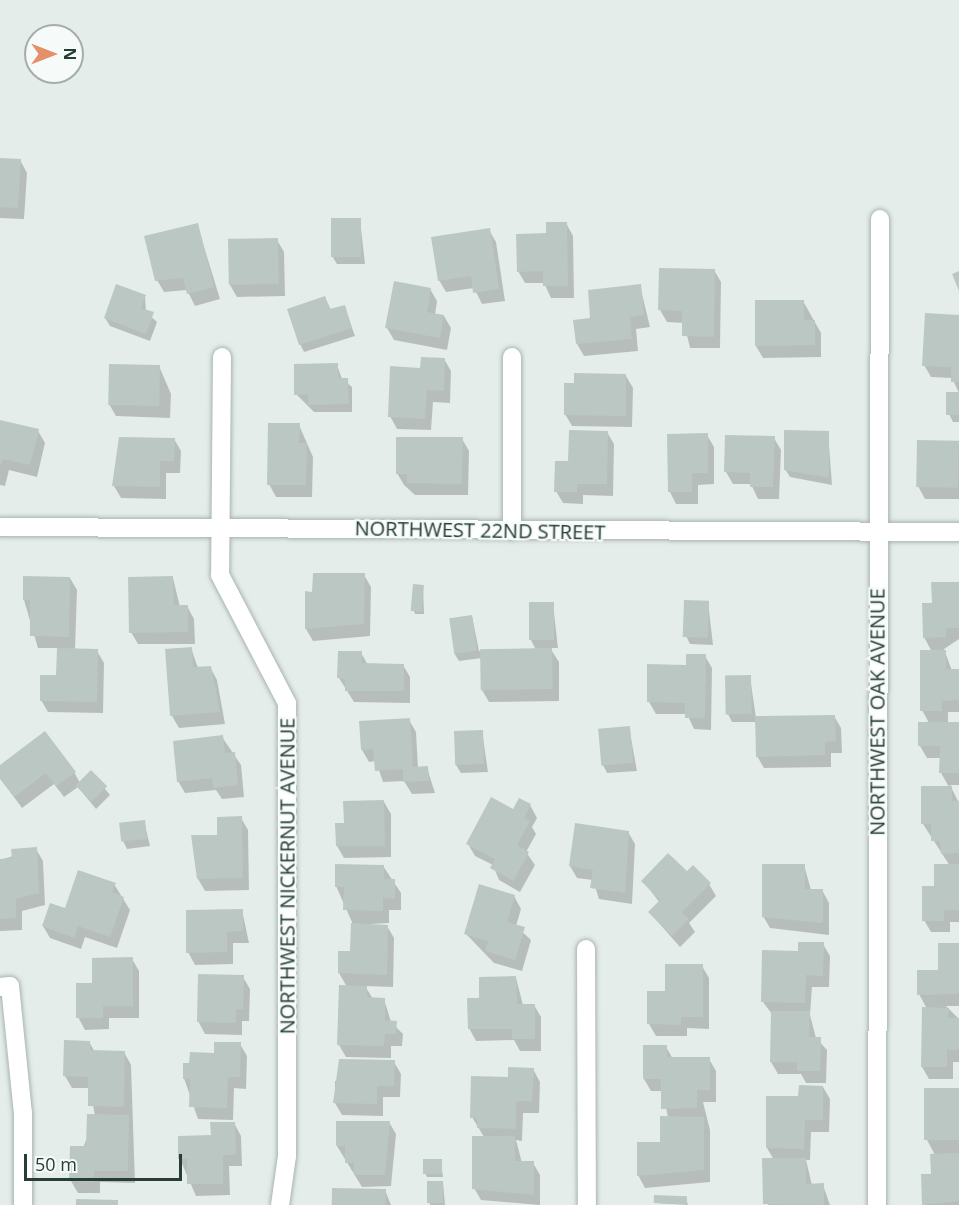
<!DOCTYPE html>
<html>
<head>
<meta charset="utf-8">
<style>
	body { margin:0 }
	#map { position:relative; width:959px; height:1205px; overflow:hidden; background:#e5edea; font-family:"Open Sans",sans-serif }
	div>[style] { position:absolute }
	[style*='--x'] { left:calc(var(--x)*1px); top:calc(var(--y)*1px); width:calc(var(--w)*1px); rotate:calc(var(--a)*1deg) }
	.shadow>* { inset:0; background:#0003; transform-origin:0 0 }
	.building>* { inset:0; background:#bbc7c3; transform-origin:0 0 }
	.roads { filter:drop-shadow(0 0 2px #a8b5b1) drop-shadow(0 0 2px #a8b5b1) }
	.minor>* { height:18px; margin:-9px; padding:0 9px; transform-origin:9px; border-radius:9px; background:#fff }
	span { translate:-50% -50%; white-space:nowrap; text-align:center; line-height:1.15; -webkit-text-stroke:4.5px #f6faf8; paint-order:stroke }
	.street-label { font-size:20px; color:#263d38 }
	.north { position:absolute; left:24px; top:24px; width:60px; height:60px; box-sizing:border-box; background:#f6faf8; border:2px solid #a3aeab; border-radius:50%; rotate:90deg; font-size:16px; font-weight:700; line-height:24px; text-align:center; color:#263d38 }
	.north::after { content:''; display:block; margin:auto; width:21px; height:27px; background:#e58f6b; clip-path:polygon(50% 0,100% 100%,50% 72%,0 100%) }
	.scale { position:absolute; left:24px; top:1154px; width:158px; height:27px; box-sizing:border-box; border:3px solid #263d38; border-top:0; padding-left:8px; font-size:18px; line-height:21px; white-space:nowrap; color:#263d38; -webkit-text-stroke:4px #f6faf8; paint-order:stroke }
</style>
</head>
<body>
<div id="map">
	<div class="shadow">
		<div style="clip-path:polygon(0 159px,20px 160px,27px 173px,24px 219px,0 218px)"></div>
		<div style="clip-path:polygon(360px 220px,365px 264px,337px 264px,332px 256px)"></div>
		<div style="clip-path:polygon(566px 223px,573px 236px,574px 298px,551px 298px,544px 283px,525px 283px,518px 271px,548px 235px)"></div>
		<div style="clip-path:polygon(197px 224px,220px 299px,195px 306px,187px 290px,164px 292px,157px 280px)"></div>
		<div style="clip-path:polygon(489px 230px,496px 242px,505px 301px,482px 304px,474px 288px,446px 292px,439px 280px)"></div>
		<div style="clip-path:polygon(277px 240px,284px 252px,285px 296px,237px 297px,230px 285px)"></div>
		<div style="clip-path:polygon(660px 269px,714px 270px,721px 282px,720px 348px,690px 348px,684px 323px,667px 322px,660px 310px)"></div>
		<div style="clip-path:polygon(640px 286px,650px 327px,636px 329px,638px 351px,584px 356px,577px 344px,592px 319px)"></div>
		<div style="clip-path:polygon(430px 289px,437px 301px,435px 315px,444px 316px,451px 328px,447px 350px,394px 340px,387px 328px)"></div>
		<div style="clip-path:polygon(145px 296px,146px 312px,157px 322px,150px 341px,110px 326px,105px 318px)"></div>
		<div style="clip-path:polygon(325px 298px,331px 310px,344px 306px,355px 336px,304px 352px,300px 344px)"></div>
		<div style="clip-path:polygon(803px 301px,821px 333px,821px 357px,763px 358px,756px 346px)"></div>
		<div style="clip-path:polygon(959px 316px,959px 393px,952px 378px,931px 377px,924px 365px)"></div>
		<div style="clip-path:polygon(444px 359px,451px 371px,450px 403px,433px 402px,431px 430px,397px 429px,390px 416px,421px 369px)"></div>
		<div style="clip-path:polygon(337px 365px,342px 379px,352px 387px,352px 412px,314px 412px,296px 394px)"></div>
		<div style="clip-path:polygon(159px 366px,171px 394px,170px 418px,116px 416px,109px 404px)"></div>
		<div style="clip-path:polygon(626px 376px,633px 388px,632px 427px,572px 426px,565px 414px)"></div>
		<div style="clip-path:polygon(959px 393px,959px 422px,953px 422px,949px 414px)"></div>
		<div style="clip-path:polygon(0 421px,38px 431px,45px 443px,37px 477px,9px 470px,5px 486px,0 485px)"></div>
		<div style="clip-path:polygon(299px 425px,313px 457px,312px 497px,276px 497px,269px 484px)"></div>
		<div style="clip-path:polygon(607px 432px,614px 444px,613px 496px,583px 495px,583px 504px,563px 503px,556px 491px,570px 463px)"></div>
		<div style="clip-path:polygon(828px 432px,832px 485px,790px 477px,785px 469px)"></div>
		<div style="clip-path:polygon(707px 435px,714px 447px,714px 484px,698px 485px,698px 504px,676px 504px,670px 492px)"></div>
		<div style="clip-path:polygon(774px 438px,781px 450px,779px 499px,758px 499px,751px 484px,733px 484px,726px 472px)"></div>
		<div style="clip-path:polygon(174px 439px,181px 451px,180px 473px,166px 473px,166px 499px,121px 498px,114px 486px)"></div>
		<div style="clip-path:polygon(462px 439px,469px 451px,468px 495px,415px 495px,404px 485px,397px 473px)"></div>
		<div style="clip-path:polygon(959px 442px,959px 499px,925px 499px,918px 486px)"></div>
		<div style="clip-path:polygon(364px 575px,371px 587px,370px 636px,313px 641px,306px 629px,314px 593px)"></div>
		<div style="clip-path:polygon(70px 578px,77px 590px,75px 650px,97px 651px,104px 663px,103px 713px,48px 712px,41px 700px,58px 677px,58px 648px,38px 648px,24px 600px)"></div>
		<div style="clip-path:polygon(173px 578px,180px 607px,187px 606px,194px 619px,195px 644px,138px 644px,131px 632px)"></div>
		<div style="clip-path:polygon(959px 583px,959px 639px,944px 649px,952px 671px,959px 671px,959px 712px,948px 712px,948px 723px,959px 723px,959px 785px,950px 785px,959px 803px,959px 922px,950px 922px,950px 932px,931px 932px,924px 920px,950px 866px,923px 824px,949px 787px,941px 773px,941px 758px,927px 758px,920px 746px,929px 723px,922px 710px,932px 652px,924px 637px,933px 604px)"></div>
		<div style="clip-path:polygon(423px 586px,424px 614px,415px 614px,414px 611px)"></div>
		<div style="clip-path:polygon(708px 602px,713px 645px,690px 644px,686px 636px)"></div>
		<div style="clip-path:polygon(553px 604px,558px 648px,550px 648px,559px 662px,559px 701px,489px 702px,482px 690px,482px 658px,459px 661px,454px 653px,472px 616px,479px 651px,536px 650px,531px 640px)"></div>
		<div style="clip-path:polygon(191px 648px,198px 668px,210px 667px,217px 680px,225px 724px,179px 728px,172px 716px)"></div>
		<div style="clip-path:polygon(361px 653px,368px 665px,403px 665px,410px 677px,410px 703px,354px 702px,339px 678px)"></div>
		<div style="clip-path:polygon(705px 656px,712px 668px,711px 730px,694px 729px,687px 714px,656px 714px,649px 702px)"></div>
		<div style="clip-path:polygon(750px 677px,756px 718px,834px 716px,841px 728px,842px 753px,831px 753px,831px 767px,764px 768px,757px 756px,757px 722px,732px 722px,728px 714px)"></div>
		<div style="clip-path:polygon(409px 720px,416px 732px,418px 768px,427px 768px,435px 793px,412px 794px,404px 781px,383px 782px,376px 761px,369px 762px,362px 750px)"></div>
		<div style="clip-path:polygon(629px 727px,637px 771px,607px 773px,603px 765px)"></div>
		<div style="clip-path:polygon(482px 731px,488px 772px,461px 773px,456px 765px)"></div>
		<div style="clip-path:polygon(222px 737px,241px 765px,244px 797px,222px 799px,216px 790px,185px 793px,178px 781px)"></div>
		<div style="clip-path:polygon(0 767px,74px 772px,80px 783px,91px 772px,110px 795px,96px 809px,78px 787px,64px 797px,54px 784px,22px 808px,0 778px)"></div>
		<div style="clip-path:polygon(384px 802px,391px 814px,391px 857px,344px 858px,337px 846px,345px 824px)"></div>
		<div style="clip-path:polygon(530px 805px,537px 818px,532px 827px,536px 834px,526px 852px,535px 865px,520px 892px,499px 880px,493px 865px,475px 856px,468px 844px)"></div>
		<div style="clip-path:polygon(241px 818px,248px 830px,249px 890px,205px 891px,198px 879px,219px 836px)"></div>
		<div style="clip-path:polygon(144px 821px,150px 846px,127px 849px,123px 841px)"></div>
		<div style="clip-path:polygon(628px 832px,635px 844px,632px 904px,599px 899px,593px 880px,577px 878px,570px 866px)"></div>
		<div style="clip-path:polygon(36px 849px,43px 861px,45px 905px,22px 911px,22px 930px,0 931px,0 860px)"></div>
		<div style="clip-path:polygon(804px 865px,811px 890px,822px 890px,829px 903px,829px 935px,770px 928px,763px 916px)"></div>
		<div style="clip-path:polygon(383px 866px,401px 893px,401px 910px,389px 910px,389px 923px,354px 925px,387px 926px,394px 938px,393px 987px,365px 986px,373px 999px,384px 999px,391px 1022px,403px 1034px,402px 1046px,391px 1046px,391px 1058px,346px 1057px,339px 1045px,347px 987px,339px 973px,340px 952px,351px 952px,352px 922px,336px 886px)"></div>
		<div style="clip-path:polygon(686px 873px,709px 884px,716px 896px,689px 923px,695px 932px,680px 947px,650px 913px,660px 903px,643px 881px)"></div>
		<div style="clip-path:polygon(114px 884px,130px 910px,117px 948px,85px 937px,81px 949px,50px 938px,43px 926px)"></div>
		<div style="clip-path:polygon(514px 896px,521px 909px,516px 926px,531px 940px,522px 971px,494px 963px,466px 934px)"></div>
		<div style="clip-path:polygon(242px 910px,249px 943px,233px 943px,233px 964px,195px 965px,188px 952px)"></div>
		<div style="clip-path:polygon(823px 944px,830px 956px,829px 987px,812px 987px,810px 1015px,816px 1038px,827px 1050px,826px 1083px,806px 1083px,801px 1074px,778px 1074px,771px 1062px,772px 1014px,763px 1002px,799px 953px)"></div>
		<div style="clip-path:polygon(959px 944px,959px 1006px,946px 1006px,959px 1019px,959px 1062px,953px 1062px,953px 1079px,929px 1079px,922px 1067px,927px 1009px,919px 994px)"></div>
		<div style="clip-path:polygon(132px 959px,139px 971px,139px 1018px,109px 1018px,109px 1029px,85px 1030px,78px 1017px,94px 984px)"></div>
		<div style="clip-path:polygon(702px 966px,709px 978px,709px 1029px,687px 1028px,687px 1036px,656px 1036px,649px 1024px,666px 993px)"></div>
		<div style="clip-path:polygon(243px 977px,250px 989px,249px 1021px,242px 1021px,242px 1035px,205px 1034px,198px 1021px)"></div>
		<div style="clip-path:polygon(516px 978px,523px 1005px,534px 1005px,541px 1017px,541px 1051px,520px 1051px,514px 1040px,476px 1041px,469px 1028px,481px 999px)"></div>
		<div style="clip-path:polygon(89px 1042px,95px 1052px,124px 1052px,131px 1065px,135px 1183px,100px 1182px,100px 1193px,78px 1193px,71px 1181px,95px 1116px,90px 1088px,72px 1088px,65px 1076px)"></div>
		<div style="clip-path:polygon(240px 1044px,247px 1056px,246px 1089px,234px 1088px,233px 1120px,198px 1119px,184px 1078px)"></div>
		<div style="clip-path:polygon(666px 1047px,673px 1059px,709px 1059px,716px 1071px,716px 1102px,703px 1102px,710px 1130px,710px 1182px,645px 1188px,638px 1175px,661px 1143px,668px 1118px,663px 1091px,651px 1091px,644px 1079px)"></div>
		<div style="clip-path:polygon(394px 1062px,401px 1074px,400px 1097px,383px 1097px,383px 1116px,342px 1115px,335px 1103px,335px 1081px)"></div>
		<div style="clip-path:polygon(533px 1069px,540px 1082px,539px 1113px,523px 1113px,522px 1141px,516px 1140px,522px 1163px,533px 1163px,540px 1175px,540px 1205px,481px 1200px,474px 1188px,484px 1137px,472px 1117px,509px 1078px)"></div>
		<div style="clip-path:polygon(823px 1087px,830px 1099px,829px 1132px,811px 1132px,810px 1160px,806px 1160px,812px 1185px,823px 1185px,830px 1205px,768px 1205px,764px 1160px,774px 1160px,767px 1148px,800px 1098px)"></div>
		<div style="clip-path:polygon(959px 1089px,959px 1205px,924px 1205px,923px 1176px,932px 1175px,935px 1155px,927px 1140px)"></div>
		<div style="clip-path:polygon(389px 1122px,396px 1134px,391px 1186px,362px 1187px,337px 1146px)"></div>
		<div style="clip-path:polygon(234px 1123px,241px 1136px,242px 1166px,229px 1166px,230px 1195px,196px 1196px,180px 1159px)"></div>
		<div style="clip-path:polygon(441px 1161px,443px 1177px,427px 1177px,425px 1173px)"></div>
		<div style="left:443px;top:1182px;width:23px;height:15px;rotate:85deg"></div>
		<div style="clip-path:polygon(385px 1190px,391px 1205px,333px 1205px)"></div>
		<div style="clip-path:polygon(686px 1198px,688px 1205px,656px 1203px)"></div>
	</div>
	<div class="building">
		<div style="clip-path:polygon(0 158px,21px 159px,18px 208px,0 207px)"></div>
		<div style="left:331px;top:218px;width:30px;height:39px"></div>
		<div style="clip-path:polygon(546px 222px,567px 222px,568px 286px,543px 286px,543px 271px,517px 272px,516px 234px,546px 233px)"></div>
		<div style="clip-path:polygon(198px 223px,214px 287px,187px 294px,183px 278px,155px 281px,144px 236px)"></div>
		<div style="clip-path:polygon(490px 228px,499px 289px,473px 293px,471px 276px,438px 281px,431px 237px)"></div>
		<div style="left:278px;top:238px;width:46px;height:50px;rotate:89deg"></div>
		<div style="clip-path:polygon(659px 268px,715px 269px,714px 337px,682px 336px,682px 311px,658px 310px)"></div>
		<div style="clip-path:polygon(959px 271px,959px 291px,952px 274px)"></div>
		<div style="clip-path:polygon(394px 281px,431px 288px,427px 312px,444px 315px,440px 338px,385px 328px)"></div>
		<div style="clip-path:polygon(116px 284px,146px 295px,141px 308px,154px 312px,146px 334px,104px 318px)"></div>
		<div style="clip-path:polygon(641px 284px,644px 315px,630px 317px,632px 339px,576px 344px,573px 320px,590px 318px,588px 290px)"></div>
		<div style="clip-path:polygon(325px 296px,330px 309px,345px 305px,352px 328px,299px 345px,287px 309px)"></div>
		<div style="clip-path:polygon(755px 300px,804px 300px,804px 320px,815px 320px,815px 345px,755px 346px)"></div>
		<div style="clip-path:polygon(925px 313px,959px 315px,959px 382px,951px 382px,951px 367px,922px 366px)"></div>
		<div style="clip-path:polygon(421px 357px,445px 358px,444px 391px,427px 390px,425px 419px,388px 417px,390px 366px,420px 368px)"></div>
		<div style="clip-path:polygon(338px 363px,338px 378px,348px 378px,349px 404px,308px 405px,308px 394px,294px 395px,294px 364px)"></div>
		<div style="left:109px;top:364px;width:51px;height:41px;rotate:1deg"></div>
		<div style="clip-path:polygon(574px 373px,626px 374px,626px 416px,564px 415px,564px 383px,574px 383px)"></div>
		<div style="left:946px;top:392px;width:13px;height:23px"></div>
		<div style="clip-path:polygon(0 420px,39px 429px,30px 465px,3px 459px,0 466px)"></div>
		<div style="clip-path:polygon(268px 423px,300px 423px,299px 443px,307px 443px,306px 485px,267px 485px)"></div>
		<div style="clip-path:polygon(569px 430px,608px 431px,607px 484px,577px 484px,577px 492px,554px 492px,555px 461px,568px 461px)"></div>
		<div style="clip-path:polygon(784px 430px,829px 431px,829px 478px,784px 470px)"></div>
		<div style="clip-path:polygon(708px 433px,708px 473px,692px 473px,692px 492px,668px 492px,667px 434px)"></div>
		<div style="clip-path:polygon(725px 435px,775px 436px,773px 487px,750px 487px,750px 473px,724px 472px)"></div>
		<div style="clip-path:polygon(119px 437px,175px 438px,174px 461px,160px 461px,160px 487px,112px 486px)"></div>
		<div style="clip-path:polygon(396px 437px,463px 437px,462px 484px,407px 483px,407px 474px,396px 474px)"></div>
		<div style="left:917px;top:440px;width:42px;height:47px;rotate:1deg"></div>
		<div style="clip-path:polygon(313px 573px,365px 573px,364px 624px,305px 629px,305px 591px,312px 592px)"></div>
		<div style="clip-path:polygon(23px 576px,70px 577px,69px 637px,30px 636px,30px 600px,23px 600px)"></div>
		<div style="clip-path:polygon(173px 576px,174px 605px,188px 605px,188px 632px,129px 633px,128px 577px)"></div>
		<div style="clip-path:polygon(931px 582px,959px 582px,959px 628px,946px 628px,946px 637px,923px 638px,922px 603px,932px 603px)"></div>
		<div style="left:413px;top:584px;width:11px;height:27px;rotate:5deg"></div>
		<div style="left:684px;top:600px;width:25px;height:37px;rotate:2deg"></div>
		<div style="left:554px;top:602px;width:38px;height:25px;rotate:90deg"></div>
		<div style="left:472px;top:615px;width:36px;height:23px;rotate:82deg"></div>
		<div style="clip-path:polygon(192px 647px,193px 667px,211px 666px,220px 712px,170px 716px,165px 649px)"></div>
		<div style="clip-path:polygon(57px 648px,98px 649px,97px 702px,40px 701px,40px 675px,56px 675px)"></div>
		<div style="left:552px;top:648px;width:41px;height:72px;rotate:89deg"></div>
		<div style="clip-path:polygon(920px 650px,946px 650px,946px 669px,959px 669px,959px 700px,942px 701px,942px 711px,920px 711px)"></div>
		<div style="clip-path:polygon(338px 651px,362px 651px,362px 663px,404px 664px,404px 691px,345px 691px,345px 679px,337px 678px)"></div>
		<div style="clip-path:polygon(686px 654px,706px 654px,705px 718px,685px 718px,685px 703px,647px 702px,647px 664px,686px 665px)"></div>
		<div style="left:751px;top:675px;width:39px;height:26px;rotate:89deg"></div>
		<div style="clip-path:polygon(835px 715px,836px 741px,825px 742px,825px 755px,756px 757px,755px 716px)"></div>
		<div style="clip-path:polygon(410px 718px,413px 767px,428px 766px,429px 781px,403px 782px,403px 769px,375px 771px,373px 749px,361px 750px,359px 721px)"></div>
		<div style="clip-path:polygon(918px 722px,959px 722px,959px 773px,939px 773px,940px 746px,918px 746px)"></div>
		<div style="left:630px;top:726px;width:37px;height:32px;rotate:85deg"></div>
		<div style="left:483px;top:730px;width:34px;height:29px;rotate:88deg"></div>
		<div style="clip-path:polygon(45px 731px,76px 772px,56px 786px,46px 773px,14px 797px,0 779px,0 765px)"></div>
		<div style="clip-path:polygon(223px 735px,225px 753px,235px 752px,238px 785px,213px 788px,212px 778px,177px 782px,173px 741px)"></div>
		<div style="left:91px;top:770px;width:23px;height:22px;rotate:45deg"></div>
		<div style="clip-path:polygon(921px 786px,952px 786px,952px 801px,959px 801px,959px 853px,941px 854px,940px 841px,931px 841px,931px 824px,921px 824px)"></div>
		<div style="clip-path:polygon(491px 797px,513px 809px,519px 798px,531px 804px,524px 818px,530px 821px,517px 845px,529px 852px,513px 881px,490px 868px,495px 859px,466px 844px)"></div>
		<div style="clip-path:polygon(384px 800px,385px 846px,336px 846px,335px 823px,344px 823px,343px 801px)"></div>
		<div style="clip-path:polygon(242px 816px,243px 878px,197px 879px,191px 835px,217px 835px,217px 817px)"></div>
		<div style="left:145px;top:820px;width:19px;height:26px;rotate:84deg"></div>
		<div style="clip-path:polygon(575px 823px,629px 831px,625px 893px,590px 888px,593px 870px,569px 866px)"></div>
		<div style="clip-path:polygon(37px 847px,39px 893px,16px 899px,16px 918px,0 919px,0 859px,12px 858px,11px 849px)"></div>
		<div style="clip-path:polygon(668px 853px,687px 871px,693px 865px,711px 883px,682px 912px,689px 919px,672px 936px,648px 912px,660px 900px,641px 881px)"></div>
		<div style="clip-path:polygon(335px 864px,384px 865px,384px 879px,395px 879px,395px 899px,383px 898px,383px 911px,343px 910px,344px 887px,335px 887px)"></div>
		<div style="clip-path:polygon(762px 864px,805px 864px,805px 889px,823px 889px,823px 923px,762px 917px)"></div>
		<div style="clip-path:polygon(934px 864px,959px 864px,959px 910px,944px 910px,944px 921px,922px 921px,922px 886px,934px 886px)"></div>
		<div style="clip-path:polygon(78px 870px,116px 883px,112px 892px,124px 897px,110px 937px,78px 926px,74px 938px,42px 926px,50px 903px,65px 908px)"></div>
		<div style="clip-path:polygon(479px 884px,515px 895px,507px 922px,525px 927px,515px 960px,485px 951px,488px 941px,464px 934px)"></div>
		<div style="clip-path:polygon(243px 909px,243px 931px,227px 932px,227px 952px,186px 953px,186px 910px)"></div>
		<div style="clip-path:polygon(351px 923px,388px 925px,387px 975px,338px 973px,338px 951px,350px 951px)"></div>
		<div style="clip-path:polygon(798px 942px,824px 942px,823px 976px,806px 975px,805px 1003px,761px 1002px,762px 950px,798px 951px)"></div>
		<div style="clip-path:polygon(938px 943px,959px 943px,959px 994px,917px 995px,917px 970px,938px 970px)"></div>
		<div style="clip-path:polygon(133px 957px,133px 1006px,103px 1006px,103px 1018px,76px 1018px,76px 983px,92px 983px,92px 958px)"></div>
		<div style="clip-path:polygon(665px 964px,703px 964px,703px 1017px,681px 1017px,681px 1025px,647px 1024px,647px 991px,665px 991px)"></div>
		<div style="clip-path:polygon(198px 974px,244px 975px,243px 1009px,236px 1009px,236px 1023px,197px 1022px)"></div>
		<div style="clip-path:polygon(516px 976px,517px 1004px,535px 1004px,535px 1039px,512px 1039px,512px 1029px,468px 1029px,467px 998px,479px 998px,479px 977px)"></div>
		<div style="clip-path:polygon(339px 985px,367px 986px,367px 997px,385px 998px,385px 1020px,397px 1021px,396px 1034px,385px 1034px,384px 1046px,337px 1045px)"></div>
		<div style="clip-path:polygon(922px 1007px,949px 1008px,948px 1018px,959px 1018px,959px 1050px,947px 1050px,947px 1067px,921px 1067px)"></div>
		<div style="clip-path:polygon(771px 1011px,810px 1011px,809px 1037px,821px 1037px,820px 1071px,797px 1071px,797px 1062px,770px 1062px)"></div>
		<div style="clip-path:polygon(64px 1040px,90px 1041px,90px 1050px,125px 1051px,124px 1107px,88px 1106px,88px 1077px,63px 1076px)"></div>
		<div style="clip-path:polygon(214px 1042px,241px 1042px,240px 1077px,228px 1077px,227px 1108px,189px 1107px,190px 1079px,183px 1079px,183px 1063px,189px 1063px,190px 1052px,214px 1053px)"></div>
		<div style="clip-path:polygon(643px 1045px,667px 1045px,667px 1057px,710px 1057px,710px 1090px,697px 1090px,697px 1108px,661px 1109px,661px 1079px,643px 1079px)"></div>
		<div style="clip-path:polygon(339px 1059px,395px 1060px,394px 1086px,377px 1086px,377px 1104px,333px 1103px)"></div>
		<div style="clip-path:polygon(508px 1067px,534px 1068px,532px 1101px,516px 1101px,516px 1129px,477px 1128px,477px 1118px,470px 1118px,471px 1076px,508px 1077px)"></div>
		<div style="clip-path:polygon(799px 1085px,823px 1086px,823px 1120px,805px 1120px,804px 1149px,766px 1148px,766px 1096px,798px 1096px)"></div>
		<div style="left:959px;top:1088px;width:52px;height:35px;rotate:90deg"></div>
		<div style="clip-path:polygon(87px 1114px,129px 1115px,128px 1171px,94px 1171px,94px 1182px,69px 1181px,70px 1146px,86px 1146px)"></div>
		<div style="clip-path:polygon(660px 1116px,704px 1117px,704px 1170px,637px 1176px,637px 1142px,660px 1142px)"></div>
		<div style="clip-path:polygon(336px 1121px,390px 1121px,385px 1175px,354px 1175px,354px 1163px,345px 1163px,345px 1146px,336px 1146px)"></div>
		<div style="clip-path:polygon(210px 1122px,235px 1122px,236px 1155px,223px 1155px,223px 1184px,187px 1184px,187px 1159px,178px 1159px,178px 1136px,211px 1135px)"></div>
		<div style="clip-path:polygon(472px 1136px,515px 1136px,515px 1161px,534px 1161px,534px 1195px,472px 1189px)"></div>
		<div style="clip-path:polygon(959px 1153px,959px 1201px,922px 1205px,921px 1174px,931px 1174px,930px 1154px)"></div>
		<div style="clip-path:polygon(762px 1158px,806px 1158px,806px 1184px,824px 1183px,824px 1205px,763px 1204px)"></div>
		<div style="left:423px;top:1159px;width:19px;height:15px"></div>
		<div style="left:427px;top:1181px;width:16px;height:22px"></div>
		<div style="left:332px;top:1188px;width:54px;height:17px;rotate:1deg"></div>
		<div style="left:654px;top:1195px;width:33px;height:8px;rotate:2deg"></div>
		<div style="clip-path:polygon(76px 1199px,118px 1200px,118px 1205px,76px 1205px)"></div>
	</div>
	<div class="roads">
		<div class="minor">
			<div style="--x:222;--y:357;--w:218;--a:90.5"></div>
			<div style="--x:220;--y:575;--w:144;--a:62.4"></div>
			<div style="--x:287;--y:703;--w:453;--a:90"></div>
			<div style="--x:287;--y:1156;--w:49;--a:98.1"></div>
			<div style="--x:512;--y:357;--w:174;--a:90"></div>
			<div style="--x:0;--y:527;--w:959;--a:0.3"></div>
			<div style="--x:586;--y:949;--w:256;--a:89.8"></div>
			<div style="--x:0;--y:987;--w:10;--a:-6"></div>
			<div style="--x:10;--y:986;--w:128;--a:84.2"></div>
			<div style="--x:23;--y:1113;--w:92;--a:90"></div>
			<div style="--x:877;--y:1205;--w:986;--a:-89.83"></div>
		</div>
	</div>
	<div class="street-label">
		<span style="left:480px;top:530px;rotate:1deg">NORTHWEST 22ND STREET</span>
		<span style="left:877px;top:712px;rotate:-90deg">NORTHWEST OAK AVENUE</span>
		<span style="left:287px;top:876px;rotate:-90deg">NORTHWEST NICKERNUT AVENUE</span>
	</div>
	<div class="north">N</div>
	<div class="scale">50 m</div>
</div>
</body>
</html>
